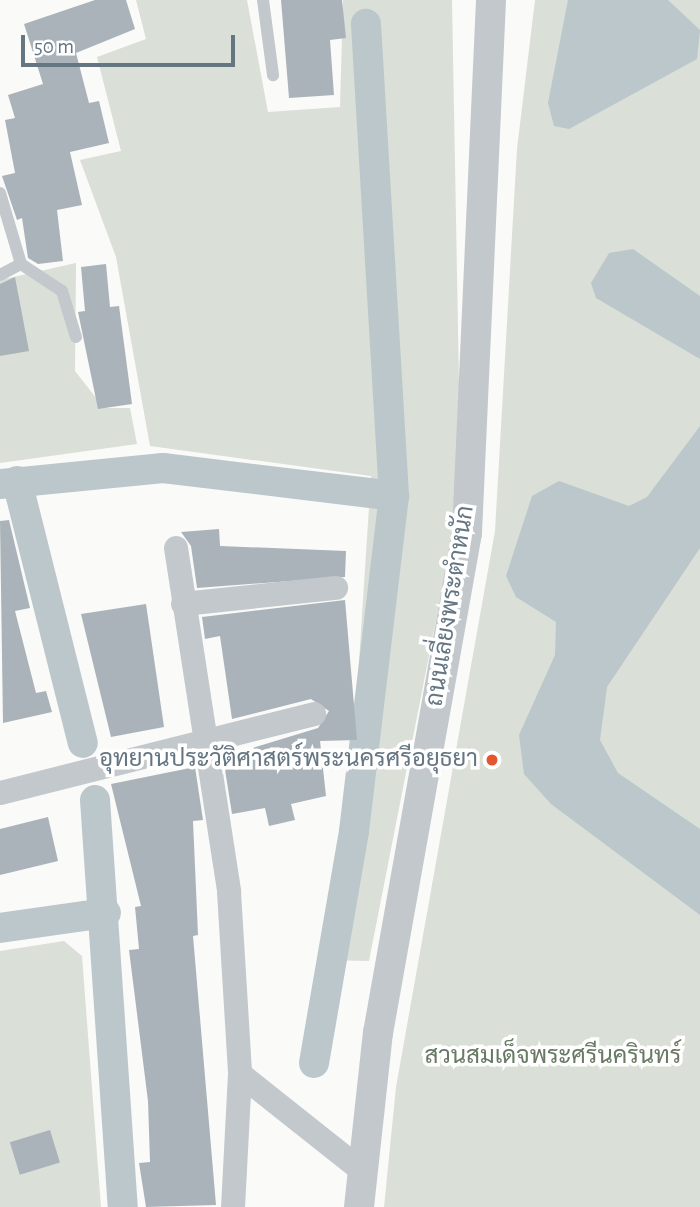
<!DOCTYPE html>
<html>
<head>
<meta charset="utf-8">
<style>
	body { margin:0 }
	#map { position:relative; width:700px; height:1207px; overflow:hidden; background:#fafaf8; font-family:"Alegreya Sans",Sarabun,sans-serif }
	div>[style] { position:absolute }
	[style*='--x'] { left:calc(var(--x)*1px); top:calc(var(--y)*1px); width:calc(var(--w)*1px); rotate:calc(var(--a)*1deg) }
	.green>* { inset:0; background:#dadfd7 }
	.water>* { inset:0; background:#bbc7cb }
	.canal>* { height:30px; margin:-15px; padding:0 15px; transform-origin:15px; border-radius:15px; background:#bbc7cb }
	.building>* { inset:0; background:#aab3b9; transform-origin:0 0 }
	.service>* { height:12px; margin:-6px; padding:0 6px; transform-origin:6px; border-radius:6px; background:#c3c8cc }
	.minor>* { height:24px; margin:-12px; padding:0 12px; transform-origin:12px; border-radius:12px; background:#c3c8cc }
	.tertiary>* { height:30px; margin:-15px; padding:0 15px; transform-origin:15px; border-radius:15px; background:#c3c8cc }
	.dots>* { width:19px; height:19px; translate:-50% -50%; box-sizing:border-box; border:4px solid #fff; border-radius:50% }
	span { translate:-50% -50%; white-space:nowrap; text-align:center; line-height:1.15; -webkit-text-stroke:7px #fff; paint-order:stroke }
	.street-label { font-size:24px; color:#657683 }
	.poi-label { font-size:24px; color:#657683 }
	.right { translate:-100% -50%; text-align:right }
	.park-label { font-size:24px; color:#687a64 }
	.scale { position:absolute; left:21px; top:35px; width:214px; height:32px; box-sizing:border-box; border:4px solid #657683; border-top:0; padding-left:9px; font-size:21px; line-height:24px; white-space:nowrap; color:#657683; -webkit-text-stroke:5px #fff; paint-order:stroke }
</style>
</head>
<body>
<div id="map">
	<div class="green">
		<div style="clip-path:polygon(136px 0,247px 0,268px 112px,340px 107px,343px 0,452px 0,461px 493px,369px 961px,320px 960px,349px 816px,371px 476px,150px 446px,116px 257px,80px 160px,121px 151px,97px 57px,146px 39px)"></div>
		<div style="clip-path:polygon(535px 0,700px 0,700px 1207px,384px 1207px,396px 1087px,495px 531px,517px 149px)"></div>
		<div style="clip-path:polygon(76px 263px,75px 371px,104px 408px,130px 408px,137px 444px,0 463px,0 280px)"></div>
		<div style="clip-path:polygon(64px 941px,82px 956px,101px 1207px,0 1207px,0 951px)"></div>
	</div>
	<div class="water">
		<div style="clip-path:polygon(568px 0,668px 0,700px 30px,697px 59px,569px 129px,554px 126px,548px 103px)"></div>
		<div style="clip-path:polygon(633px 249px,700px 296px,700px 359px,596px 298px,591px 283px,609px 253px)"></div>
		<div style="clip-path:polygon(700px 426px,700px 548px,607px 687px,600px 740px,618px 773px,700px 829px,700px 915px,551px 804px,524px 774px,519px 735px,555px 655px,556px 622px,516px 597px,506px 576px,532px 496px,559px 481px,629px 506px,647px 497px)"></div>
	</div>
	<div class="canal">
		<div style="--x:17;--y:481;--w:270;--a:75.9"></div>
		<div style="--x:0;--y:484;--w:164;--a:-5.6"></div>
		<div style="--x:163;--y:468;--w:233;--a:6.9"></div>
		<div style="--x:95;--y:800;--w:408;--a:86.1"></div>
		<div style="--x:0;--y:928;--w:107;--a:-8.1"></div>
		<div style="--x:314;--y:1063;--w:235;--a:-80.2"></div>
		<div style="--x:354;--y:831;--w:337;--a:-83.2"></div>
		<div style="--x:394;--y:496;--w:473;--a:-93.4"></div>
	</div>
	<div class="building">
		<div style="clip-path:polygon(95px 0,126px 0,135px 29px,76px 53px,89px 103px,99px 101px,109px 143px,70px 152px,82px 205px,57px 210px,63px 261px,38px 264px,28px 258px,22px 218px,17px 220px,2px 176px,15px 173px,5px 120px,15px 118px,8px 95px,43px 84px,24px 24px)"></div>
		<div style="clip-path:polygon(281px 0,342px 0,346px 38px,330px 40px,334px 95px,289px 98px)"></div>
		<div style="clip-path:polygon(106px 264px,110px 307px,119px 306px,132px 404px,98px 409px,78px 312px,85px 311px,81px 267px)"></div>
		<div style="clip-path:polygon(15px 277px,29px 351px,0 356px,0 284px)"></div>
		<div style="clip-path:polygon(9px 520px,30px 608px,15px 611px,36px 693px,46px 691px,52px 712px,3px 723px,0 521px)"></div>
		<div style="clip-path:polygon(219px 529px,220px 546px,346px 551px,345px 577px,197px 588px,191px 546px,181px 532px)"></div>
		<div style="clip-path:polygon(345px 600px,357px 740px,320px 741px,326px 796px,291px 804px,295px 820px,269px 826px,265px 808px,232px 814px,223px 757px,318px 728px,329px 711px,311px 699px,232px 719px,220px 636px,205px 639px,202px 617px)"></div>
		<div style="clip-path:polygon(146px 604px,164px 727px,111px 737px,81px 614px)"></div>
		<div style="clip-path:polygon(195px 767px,203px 820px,193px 821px,198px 935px,193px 936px,216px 1205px,146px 1207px,139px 1163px,150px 1162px,148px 1101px,129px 950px,139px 949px,135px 907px,141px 906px,111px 784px)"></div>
		<div style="clip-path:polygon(48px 817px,58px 861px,0 875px,0 829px)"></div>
		<div style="left:50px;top:1130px;width:34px;height:42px;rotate:73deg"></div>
	</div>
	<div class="service">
		<div style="--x:263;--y:0;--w:76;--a:82.4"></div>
		<div style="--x:0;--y:193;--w:74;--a:73.5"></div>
		<div style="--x:21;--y:264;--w:49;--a:33.4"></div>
		<div style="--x:62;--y:291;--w:48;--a:73.1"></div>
		<div style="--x:0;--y:275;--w:24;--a:-28"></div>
	</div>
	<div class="minor">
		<div style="--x:176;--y:548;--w:348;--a:81.2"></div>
		<div style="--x:229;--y:892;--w:182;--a:86.5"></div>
		<div style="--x:240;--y:1074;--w:133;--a:93"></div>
		<div style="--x:183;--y:604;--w:154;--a:-6"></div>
		<div style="--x:0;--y:793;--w:324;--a:-14.1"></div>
		<div style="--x:240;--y:1074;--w:153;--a:38.4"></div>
	</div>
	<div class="tertiary">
		<div style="--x:359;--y:1207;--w:175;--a:-83.8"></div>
		<div style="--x:378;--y:1033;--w:508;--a:-79.91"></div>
		<div style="--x:467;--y:533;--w:534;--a:-87.42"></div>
	</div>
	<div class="dots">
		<div style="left:492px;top:760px;background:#e4572e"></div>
	</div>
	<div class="street-label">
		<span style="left:451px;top:606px;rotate:-81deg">ถนนเลี่ยงพระตำหนัก</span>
	</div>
	<div class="poi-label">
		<span class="right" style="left:478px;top:760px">อุทยานประวัติศาสตร์พระนครศรีอยุธยา</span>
	</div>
	<div class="park-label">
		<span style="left:553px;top:1057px">สวนสมเด็จพระศรีนครินทร์</span>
	</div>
	<div class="scale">50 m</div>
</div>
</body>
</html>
